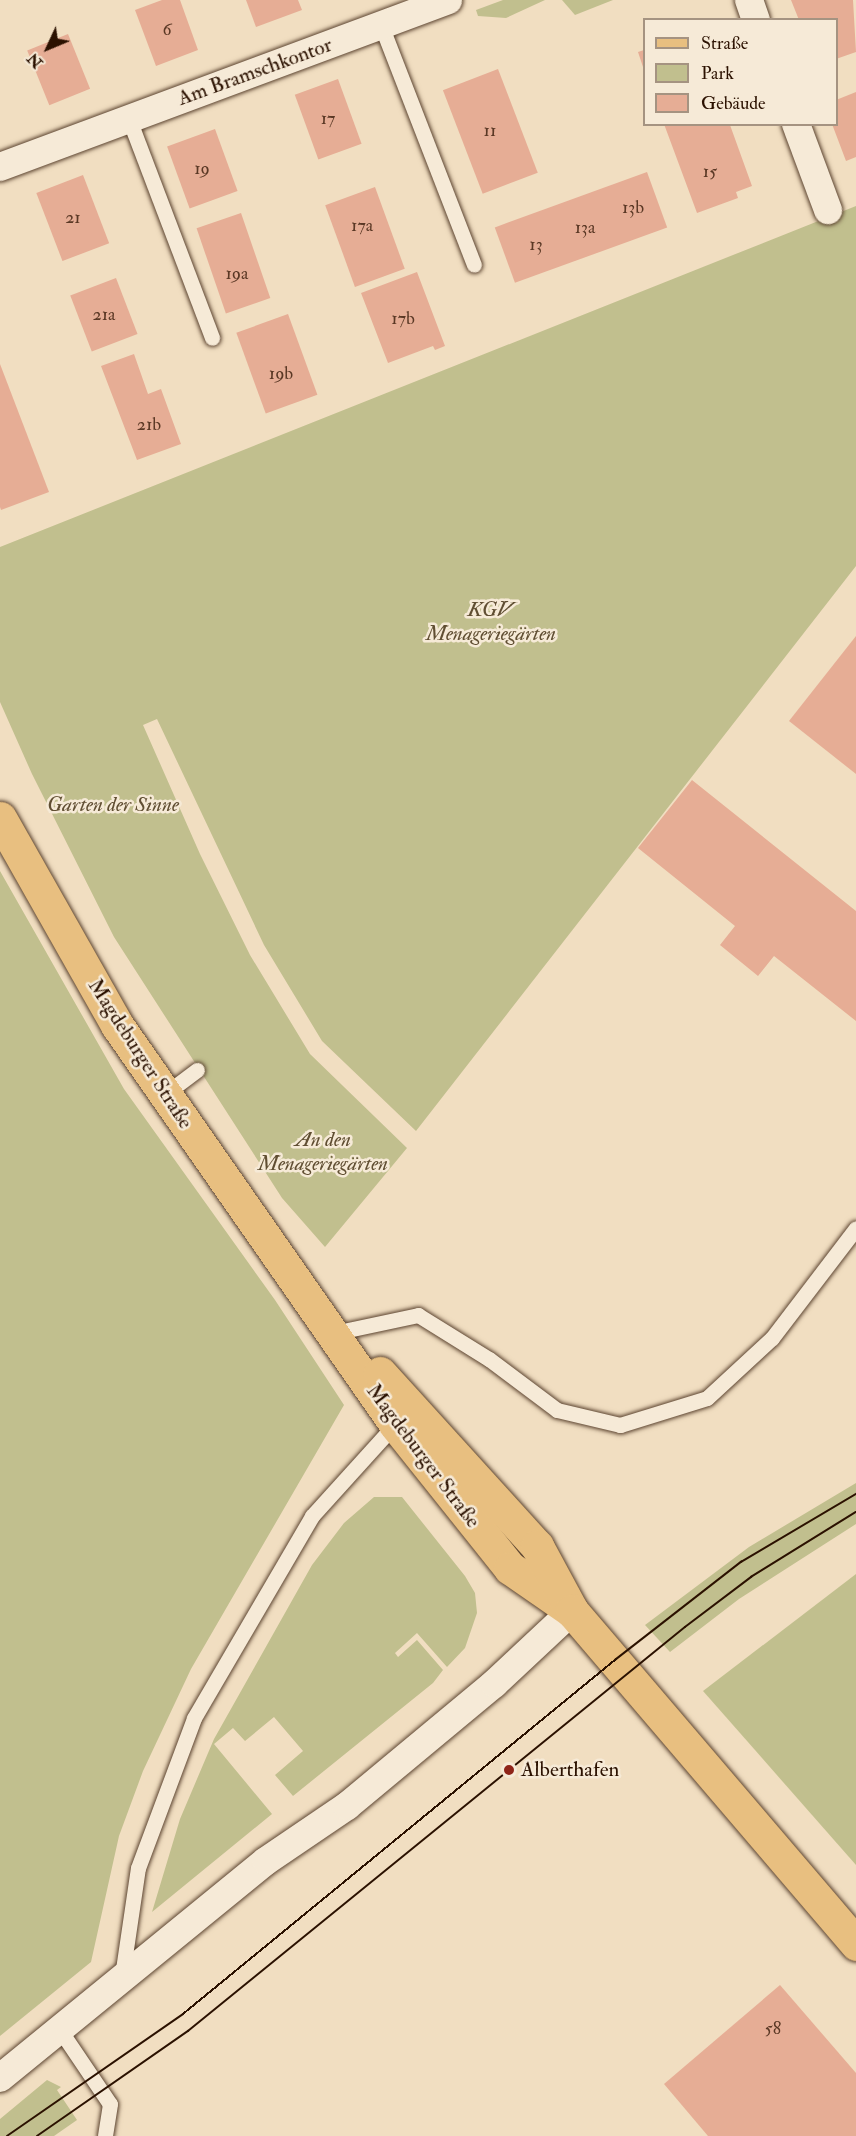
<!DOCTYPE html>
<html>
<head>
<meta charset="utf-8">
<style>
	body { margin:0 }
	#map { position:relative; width:856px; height:2136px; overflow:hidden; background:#f1dec1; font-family:"IM FELL Double Pica",serif }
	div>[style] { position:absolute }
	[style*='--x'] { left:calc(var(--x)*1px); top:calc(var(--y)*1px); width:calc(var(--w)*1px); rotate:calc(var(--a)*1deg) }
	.green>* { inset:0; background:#c1bf8e }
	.building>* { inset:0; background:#e6ad95; transform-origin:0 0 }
	.roads { filter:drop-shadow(0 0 2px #5c4430) drop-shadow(0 0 2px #5c4430) }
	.lane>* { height:15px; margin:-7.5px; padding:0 7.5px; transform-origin:7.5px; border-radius:7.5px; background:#f6ead7 }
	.street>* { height:28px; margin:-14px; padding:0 14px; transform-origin:14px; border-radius:14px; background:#f6ead7 }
	.primary>* { height:33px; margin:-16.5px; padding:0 16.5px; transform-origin:16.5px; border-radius:16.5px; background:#e8bf80 }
	.tram>* { height:1.5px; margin:-0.75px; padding:0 0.75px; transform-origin:0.75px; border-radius:0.75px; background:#2b1100 }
	.dots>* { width:16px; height:16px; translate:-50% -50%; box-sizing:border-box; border:3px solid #f6ead7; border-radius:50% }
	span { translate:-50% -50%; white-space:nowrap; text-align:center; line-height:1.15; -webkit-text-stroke:5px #f6ead7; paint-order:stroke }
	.number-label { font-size:18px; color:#5a3825 }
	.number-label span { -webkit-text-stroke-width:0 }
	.street-label { font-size:21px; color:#2b1100 }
	.park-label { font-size:21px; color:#604e32; font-style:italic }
	.poi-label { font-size:21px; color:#2b1100 }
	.left { translate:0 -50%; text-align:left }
	.legend { position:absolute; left:643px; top:18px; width:195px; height:108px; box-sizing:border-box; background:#f6ead7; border:2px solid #a59381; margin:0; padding:8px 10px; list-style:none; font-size:18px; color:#2b1100 }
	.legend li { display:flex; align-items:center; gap:12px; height:30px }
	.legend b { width:30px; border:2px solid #a59381 }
	.north { position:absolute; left:18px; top:18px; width:60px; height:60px; -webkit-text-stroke:4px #f6ead7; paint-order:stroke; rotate:226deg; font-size:16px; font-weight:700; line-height:24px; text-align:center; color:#2b1100 }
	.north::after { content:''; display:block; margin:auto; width:21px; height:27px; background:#2b1100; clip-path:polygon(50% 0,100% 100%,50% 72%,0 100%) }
</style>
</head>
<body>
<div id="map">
	<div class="green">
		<div style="clip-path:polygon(503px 0,545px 0,506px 18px,478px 16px,476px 10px)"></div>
		<div style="clip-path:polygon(562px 0,613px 0,575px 15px)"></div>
		<div style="clip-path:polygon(856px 206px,856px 566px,416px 1131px,322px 1041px,264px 945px,157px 719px,143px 725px,200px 854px,250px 955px,310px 1054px,407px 1148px,325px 1247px,282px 1198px,114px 937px,32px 774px,0 702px,0 547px)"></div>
		<div style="clip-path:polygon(0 871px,124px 1089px,275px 1300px,344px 1405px,191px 1669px,143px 1771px,119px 1836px,91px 1962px,0 2036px)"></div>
		<div style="clip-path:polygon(856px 1483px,856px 1524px,739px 1599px,670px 1652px,645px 1625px,749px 1547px)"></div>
		<div style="clip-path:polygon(374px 1497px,402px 1497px,465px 1576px,475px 1593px,477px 1613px,465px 1648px,447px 1667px,417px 1633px,395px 1653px,398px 1657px,417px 1640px,443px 1670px,433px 1683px,293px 1796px,275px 1775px,303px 1751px,274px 1717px,245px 1741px,233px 1728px,214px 1744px,272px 1814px,152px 1912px,180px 1819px,214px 1739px,312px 1565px,344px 1523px)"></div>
		<div style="clip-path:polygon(856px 1574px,856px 1865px,703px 1691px)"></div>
		<div style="clip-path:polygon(47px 2080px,61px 2087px,57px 2090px,77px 2120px,54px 2136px,0 2136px,0 2119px)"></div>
	</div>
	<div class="building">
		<div style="clip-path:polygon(162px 0,180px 0,198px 50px,156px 66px,135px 10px)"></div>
		<div style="clip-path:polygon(246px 0,298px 0,302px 10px,256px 27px)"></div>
		<div style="clip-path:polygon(791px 0,853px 0,856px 52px,836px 59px,836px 20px,799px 20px)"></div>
		<div style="left:68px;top:34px;width:59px;height:44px;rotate:68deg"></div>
		<div style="clip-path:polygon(644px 50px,644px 70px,638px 52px)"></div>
		<div style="left:498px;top:69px;width:111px;height:59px;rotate:69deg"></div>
		<div style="left:338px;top:79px;width:69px;height:46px;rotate:70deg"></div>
		<div style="clip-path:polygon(856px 92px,856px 157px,846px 161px,832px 124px,836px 124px,836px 100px)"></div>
		<div style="clip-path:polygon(664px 124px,730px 125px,752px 186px,736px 192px,738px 198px,697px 213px)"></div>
		<div style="left:215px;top:129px;width:66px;height:51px;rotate:70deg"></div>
		<div style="left:647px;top:172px;width:59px;height:162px;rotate:70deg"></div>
		<div style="left:83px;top:175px;width:73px;height:50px;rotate:69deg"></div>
		<div style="left:375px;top:187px;width:87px;height:53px;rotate:70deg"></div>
		<div style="left:241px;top:213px;width:90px;height:47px;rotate:71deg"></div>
		<div style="clip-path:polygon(417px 272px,445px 346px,435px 350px,433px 346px,388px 363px,361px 293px)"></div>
		<div style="left:116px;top:278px;width:60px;height:49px;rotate:69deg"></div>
		<div style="left:288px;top:314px;width:86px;height:55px;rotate:70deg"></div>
		<div style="clip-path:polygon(134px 354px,148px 394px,161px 389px,181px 444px,137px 460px,101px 366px)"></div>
		<div style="clip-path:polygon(0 364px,49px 492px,1px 510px,0 507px)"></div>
		<div style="clip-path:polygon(856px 636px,856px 774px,789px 721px)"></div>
		<div style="clip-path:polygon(692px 780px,856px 911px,856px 1021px,774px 956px,758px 976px,720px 945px,735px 926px,638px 848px)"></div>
		<div style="clip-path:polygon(780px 1985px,856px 2073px,856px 2136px,708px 2136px,664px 2084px)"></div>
	</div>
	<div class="roads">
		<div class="lane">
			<div style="--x:381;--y:25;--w:257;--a:68.8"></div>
			<div style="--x:129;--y:119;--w:234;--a:69.2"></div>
			<div style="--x:165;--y:1094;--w:40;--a:-37"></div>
			<div style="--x:343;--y:1331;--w:77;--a:-12"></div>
			<div style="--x:418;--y:1315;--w:84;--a:31.8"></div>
			<div style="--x:489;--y:1359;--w:85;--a:36.9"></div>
			<div style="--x:557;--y:1410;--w:65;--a:13.4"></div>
			<div style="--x:620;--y:1425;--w:91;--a:-17.2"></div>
			<div style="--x:707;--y:1398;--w:88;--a:-42.7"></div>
			<div style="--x:772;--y:1338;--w:138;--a:-52.6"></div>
			<div style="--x:122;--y:1976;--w:109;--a:-81.6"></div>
			<div style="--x:138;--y:1868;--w:160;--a:-69.5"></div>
			<div style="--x:194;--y:1718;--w:234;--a:-59.7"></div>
			<div style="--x:312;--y:1516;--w:124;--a:-47.9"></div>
			<div style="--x:60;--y:2030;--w:89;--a:56"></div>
			<div style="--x:110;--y:2104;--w:32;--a:99"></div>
		</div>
		<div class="street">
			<div style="--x:749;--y:0;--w:21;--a:71"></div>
			<div style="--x:796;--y:124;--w:92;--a:69.6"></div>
			<div style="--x:0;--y:167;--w:478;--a:-20.4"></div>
			<div style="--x:0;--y:2078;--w:343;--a:-39.2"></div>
			<div style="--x:266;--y:1861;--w:98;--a:-34.2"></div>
			<div style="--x:347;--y:1806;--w:191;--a:-39.7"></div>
			<div style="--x:494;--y:1684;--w:107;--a:-43.1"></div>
		</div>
		<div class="primary">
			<div style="--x:0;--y:818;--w:238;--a:60.5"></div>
			<div style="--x:117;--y:1025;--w:486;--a:55.1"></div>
			<div style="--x:395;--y:1424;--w:184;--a:51.4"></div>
			<div style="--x:510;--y:1568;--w:75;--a:34.7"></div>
			<div style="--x:380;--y:1373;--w:234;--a:47.8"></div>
			<div style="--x:537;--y:1546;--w:74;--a:61.7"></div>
			<div style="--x:572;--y:1611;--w:438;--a:49.5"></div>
		</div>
	</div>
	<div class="tram">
		<div style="--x:7;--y:2136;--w:214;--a:-34.7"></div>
		<div style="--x:183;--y:2014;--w:559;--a:-39.33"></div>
		<div style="--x:615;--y:1660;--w:160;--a:-37.9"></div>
		<div style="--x:741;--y:1562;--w:134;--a:-30.6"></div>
		<div style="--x:37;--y:2136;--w:184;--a:-34.8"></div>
		<div style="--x:188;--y:2031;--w:640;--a:-39.11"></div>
		<div style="--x:685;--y:1627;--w:83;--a:-37.1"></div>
		<div style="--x:751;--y:1577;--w:123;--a:-31.8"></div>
	</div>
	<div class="dots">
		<div style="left:509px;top:1770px;background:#8f2418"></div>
	</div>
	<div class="number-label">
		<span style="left:167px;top:30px">6</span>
		<span style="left:328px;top:119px">17</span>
		<span style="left:490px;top:131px">11</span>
		<span style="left:202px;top:169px">19</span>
		<span style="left:710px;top:172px">15</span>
		<span style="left:633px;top:208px">13b</span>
		<span style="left:73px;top:218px">21</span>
		<span style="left:362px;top:226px">17a</span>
		<span style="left:585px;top:228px">13a</span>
		<span style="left:536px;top:245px">13</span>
		<span style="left:237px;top:274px">19a</span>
		<span style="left:104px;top:315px">21a</span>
		<span style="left:403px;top:319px">17b</span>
		<span style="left:281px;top:374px">19b</span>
		<span style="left:149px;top:425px">21b</span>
		<span style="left:773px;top:2029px">58</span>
	</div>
	<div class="street-label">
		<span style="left:255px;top:72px;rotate:-20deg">Am Bramschkontor</span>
		<span style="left:140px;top:1054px;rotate:57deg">Magdeburger Straße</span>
		<span style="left:423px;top:1456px;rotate:53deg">Magdeburger Straße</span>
	</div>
	<div class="park-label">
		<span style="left:491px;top:622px">KGV<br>Menageriegärten</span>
		<span style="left:113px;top:805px">Garten der Sinne</span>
		<span style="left:323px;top:1152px">An den<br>Menageriegärten</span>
	</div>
	<div class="poi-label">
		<span class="left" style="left:521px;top:1770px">Alberthafen</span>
	</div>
	<ul class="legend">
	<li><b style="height:8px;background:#e8bf80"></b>Straße</li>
	<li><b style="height:16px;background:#c1bf8e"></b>Park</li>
	<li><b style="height:16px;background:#e6ad95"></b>Gebäude</li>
	</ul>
	<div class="north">N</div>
</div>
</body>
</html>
